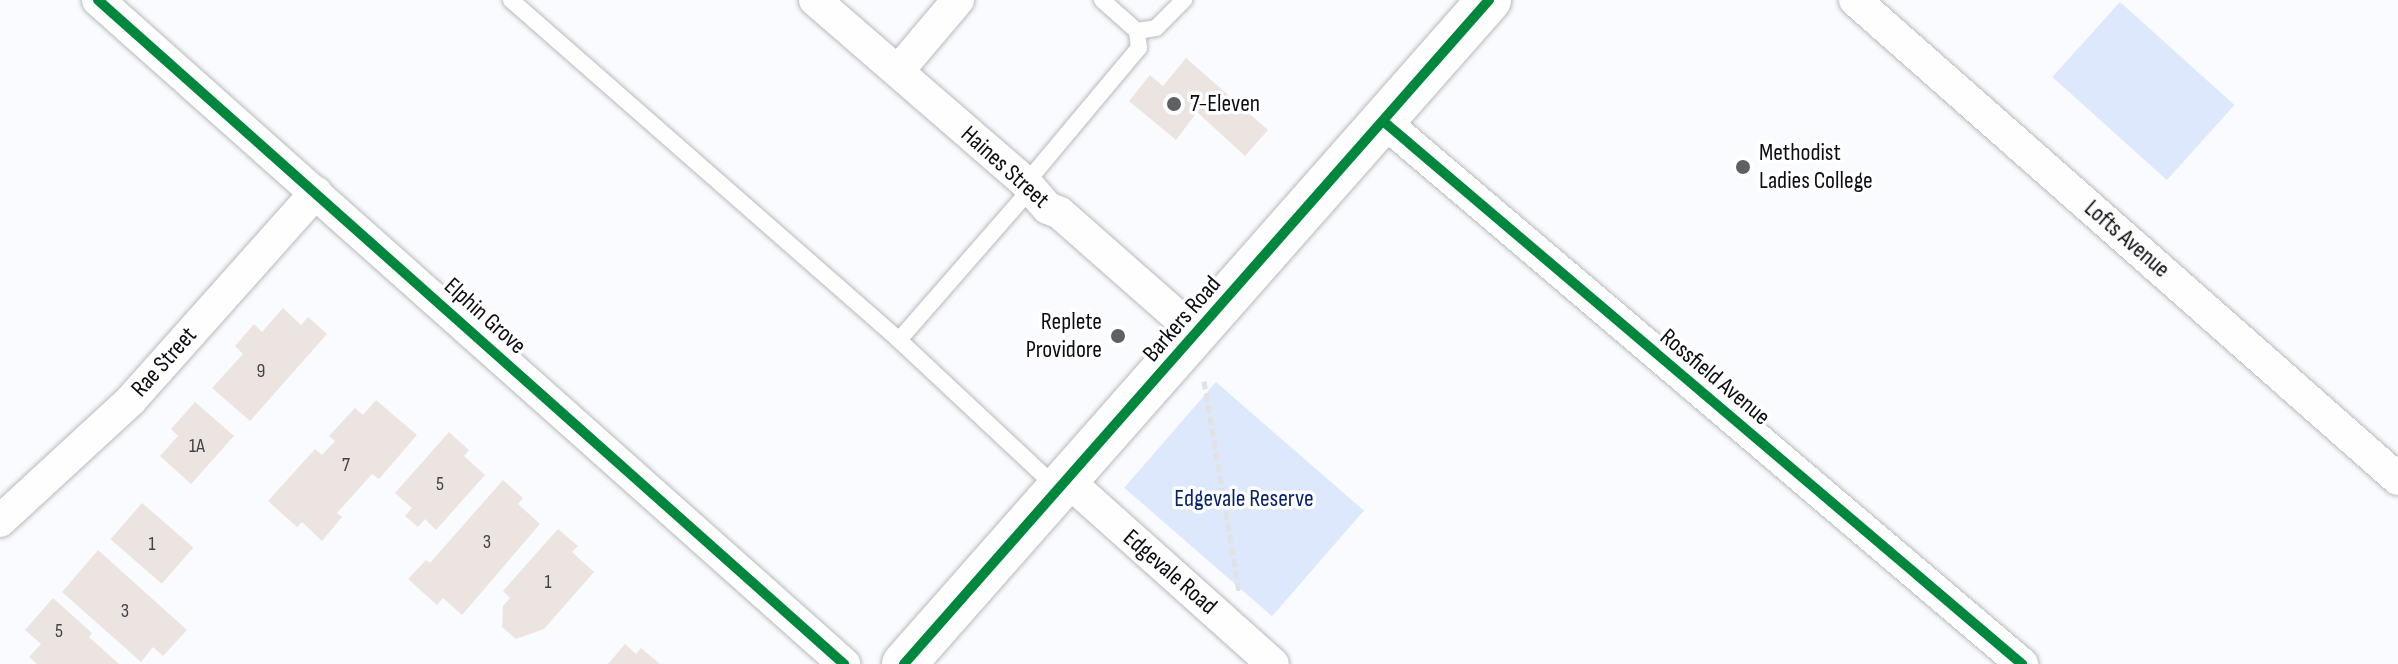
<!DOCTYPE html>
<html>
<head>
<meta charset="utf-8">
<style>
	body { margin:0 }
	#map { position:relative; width:2398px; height:664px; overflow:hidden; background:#f9fbfe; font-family:"Sofia Sans Condensed",sans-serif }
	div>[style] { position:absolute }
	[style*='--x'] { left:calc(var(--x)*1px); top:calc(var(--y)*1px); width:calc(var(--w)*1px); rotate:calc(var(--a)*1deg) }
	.green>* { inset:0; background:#dde8fd; transform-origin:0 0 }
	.building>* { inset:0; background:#ece4e0; transform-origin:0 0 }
	.path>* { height:5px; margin-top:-2.5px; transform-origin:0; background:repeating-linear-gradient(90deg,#e2e2e3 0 8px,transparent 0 12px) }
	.roads { filter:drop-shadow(0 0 2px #b8babd) drop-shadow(0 0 2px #b8babd) }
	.lane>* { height:16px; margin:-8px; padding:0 8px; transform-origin:8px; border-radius:8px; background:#fefeff }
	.street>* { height:32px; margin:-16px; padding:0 16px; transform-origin:16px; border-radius:16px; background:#fefeff }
	.primary>* { height:44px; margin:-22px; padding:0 22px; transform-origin:22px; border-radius:22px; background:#fefeff }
	.cycleway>* { height:10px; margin:-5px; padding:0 5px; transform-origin:5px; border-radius:5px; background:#00873e }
	.dots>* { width:22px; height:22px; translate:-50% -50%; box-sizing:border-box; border:4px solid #fff; border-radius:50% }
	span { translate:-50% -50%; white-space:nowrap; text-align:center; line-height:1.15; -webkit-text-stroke:7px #fff; paint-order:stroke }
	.number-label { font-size:20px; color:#434345 }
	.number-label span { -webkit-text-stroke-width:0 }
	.poi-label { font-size:24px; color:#0b0d11 }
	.left { translate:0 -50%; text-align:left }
	.right { translate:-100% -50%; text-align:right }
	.street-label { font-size:24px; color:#0b0d11 }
	.park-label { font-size:24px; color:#062272 }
</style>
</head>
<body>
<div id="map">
	<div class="green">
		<div style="left:2120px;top:2px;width:154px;height:101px;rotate:42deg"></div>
		<div style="left:1216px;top:382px;width:196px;height:140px;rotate:41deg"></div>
	</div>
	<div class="building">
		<div style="clip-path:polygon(1186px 58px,1268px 130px,1245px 156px,1197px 112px,1176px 140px,1129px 101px,1150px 75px,1163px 86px)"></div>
		<div style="clip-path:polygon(283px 308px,301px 325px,308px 317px,327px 334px,250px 421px,212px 388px,243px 354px,235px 346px,254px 324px,262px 332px)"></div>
		<div style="clip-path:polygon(376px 400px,417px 435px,379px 479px,372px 474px,337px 513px,342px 517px,322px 541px,302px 522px,297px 527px,268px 501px,315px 449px,322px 455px,335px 441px,329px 436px,355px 408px,363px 415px)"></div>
		<div style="clip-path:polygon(195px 402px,234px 436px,191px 484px,160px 456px,178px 436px,171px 429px)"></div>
		<div style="clip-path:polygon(449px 432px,469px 450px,464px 456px,485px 475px,436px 530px,425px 519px,418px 527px,405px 516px,412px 508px,395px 493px)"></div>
		<div style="clip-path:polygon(503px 480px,523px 498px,518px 504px,540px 524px,462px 615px,443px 598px,437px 605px,408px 579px,426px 560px,430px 563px)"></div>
		<div style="left:142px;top:503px;width:68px;height:48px;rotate:41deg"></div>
		<div style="clip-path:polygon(558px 529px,578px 546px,572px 552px,594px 572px,544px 629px,516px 639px,502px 627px,503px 606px,510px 598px,503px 591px)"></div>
		<div style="clip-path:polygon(98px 550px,187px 630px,163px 656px,153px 647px,141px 662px,62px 592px)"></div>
		<div style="clip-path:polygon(53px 598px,92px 633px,89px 637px,119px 664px,37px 664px,29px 657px,41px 644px,25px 630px)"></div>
		<div style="clip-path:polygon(625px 644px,636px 654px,641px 648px,660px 664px,608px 664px)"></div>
	</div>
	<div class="path">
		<div style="--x:1204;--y:381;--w:214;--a:80.6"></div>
	</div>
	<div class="roads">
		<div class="lane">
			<div style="--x:511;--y:0;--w:516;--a:41.23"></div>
			<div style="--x:899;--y:340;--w:216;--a:43.1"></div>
			<div style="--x:1137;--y:31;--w:19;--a:-9"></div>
			<div style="--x:1156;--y:28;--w:40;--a:-45"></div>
			<div style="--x:1026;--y:183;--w:176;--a:-50.1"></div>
			<div style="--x:1139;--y:48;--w:17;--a:-97"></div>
			<div style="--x:1137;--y:31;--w:47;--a:-138.5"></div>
			<div style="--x:899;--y:340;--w:199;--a:-48.9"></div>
		</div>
		<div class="street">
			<div style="--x:98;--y:0;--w:999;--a:41.67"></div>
			<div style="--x:815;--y:0;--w:279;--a:40.9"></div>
			<div style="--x:1026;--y:183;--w:33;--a:49"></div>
			<div style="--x:1048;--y:208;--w:13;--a:23"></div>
			<div style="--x:1060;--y:213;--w:181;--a:41.4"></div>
			<div style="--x:1855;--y:0;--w:724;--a:41.42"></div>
			<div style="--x:898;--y:71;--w:93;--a:-49.8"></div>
			<div style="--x:1383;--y:121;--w:839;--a:40.36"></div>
			<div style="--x:1067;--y:480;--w:276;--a:41.8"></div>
			<div style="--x:0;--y:521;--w:178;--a:-42.7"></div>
			<div style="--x:131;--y:400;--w:278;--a:-48.3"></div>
		</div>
		<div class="primary">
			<div style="--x:904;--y:664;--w:885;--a:-48.62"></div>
		</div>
	</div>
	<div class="cycleway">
		<div style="--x:98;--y:0;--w:999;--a:41.67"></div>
		<div style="--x:1383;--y:121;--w:839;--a:40.36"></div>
		<div style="--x:904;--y:664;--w:885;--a:-48.62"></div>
	</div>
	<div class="dots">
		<div style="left:1174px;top:104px;background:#5e6064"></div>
		<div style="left:1743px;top:167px;background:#5e6064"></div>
		<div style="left:1118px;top:336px;background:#5e6064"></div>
	</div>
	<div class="number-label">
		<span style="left:261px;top:371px">9</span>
		<span style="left:197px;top:446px">1A</span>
		<span style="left:346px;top:465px">7</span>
		<span style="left:440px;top:484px">5</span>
		<span style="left:487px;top:542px">3</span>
		<span style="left:152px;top:544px">1</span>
		<span style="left:548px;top:582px">1</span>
		<span style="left:125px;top:611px">3</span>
		<span style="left:59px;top:631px">5</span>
	</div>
	<div class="poi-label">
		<span class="left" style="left:1190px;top:104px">7-Eleven</span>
		<span class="left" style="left:1759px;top:167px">Methodist<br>Ladies College</span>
		<span class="right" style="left:1102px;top:336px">Replete<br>Providore</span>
	</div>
	<div class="street-label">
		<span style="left:1005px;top:167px;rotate:42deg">Haines Street</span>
		<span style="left:2127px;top:239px;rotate:41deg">Lofts Avenue</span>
		<span style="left:485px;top:316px;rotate:42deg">Elphin Grove</span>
		<span style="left:1182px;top:319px;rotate:-49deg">Barkers Road</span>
		<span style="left:164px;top:362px;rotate:-48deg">Rae Street</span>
		<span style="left:1715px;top:377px;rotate:40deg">Rossfield Avenue</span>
		<span style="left:1170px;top:572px;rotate:41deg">Edgevale Road</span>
	</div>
	<div class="park-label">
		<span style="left:1244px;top:499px">Edgevale Reserve</span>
	</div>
</div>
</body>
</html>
